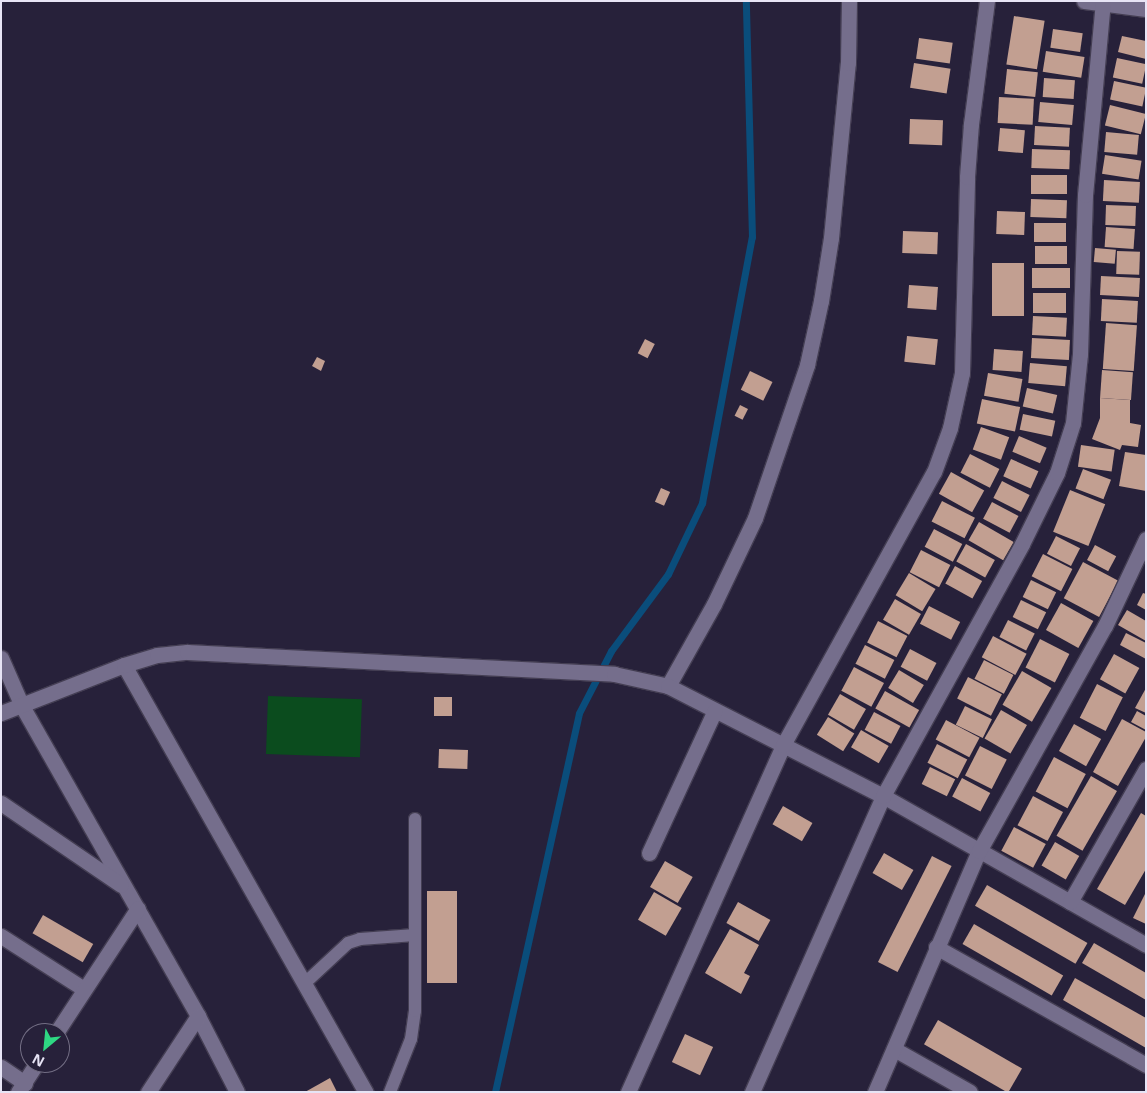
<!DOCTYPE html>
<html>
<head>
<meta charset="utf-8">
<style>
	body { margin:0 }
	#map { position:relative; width:1147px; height:1093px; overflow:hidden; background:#27213a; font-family:"Open Sans",sans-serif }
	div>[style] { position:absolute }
	.green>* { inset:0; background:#0b4c1e; transform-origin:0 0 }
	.stream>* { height:7px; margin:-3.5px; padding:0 3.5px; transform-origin:3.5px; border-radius:3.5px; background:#0a4d7b }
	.building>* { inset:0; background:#c29f91; transform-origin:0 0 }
	.roads { filter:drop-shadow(1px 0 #443e53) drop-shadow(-1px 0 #443e53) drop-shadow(0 1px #443e53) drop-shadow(0 -1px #443e53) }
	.service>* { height:12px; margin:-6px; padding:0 6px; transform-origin:6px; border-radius:6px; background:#756e8c }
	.minor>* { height:15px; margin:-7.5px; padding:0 7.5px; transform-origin:7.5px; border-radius:7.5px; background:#756e8c }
	.tertiary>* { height:15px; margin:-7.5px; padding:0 7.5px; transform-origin:7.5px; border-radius:7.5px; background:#756e8c }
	span { translate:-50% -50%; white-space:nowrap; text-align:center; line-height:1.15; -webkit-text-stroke:5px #27213a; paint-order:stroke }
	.frame { position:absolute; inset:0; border:2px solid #e7e4f5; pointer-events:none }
	.north { position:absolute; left:20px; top:1023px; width:50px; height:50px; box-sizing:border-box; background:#27213a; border:1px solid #746f85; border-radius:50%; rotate:208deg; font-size:14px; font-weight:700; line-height:20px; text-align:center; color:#e7e4f5 }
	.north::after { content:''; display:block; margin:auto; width:18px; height:22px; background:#2ed883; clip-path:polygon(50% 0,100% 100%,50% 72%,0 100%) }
</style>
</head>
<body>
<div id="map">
	<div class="green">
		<i style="left:268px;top:696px;width:94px;height:58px;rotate:2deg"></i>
	</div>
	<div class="stream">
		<i style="left:495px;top:1092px;width:388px;rotate:-77.5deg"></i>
		<i style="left:579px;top:713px;width:70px;rotate:-62.7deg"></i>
		<i style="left:611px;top:651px;width:96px;rotate:-53.5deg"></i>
		<i style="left:668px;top:574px;width:79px;rotate:-64.4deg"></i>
		<i style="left:702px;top:503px;width:271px;rotate:-79.4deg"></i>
		<i style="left:752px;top:237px;width:236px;rotate:-91.5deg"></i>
	</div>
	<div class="building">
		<i style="left:1014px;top:16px;width:31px;height:49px;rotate:9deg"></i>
		<i style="left:1053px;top:29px;width:30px;height:19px;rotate:8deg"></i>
		<i style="clip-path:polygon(1122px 36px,1146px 41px,1146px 59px,1118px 52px)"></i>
		<i style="left:919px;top:38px;width:34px;height:21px;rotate:8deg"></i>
		<i style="left:1046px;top:51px;width:39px;height:21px;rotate:9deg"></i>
		<i style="left:1117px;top:58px;width:30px;height:20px;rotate:12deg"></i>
		<i style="left:914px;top:63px;width:37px;height:25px;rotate:9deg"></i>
		<i style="left:1007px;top:69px;width:31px;height:25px;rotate:6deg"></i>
		<i style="left:1044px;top:78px;width:31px;height:19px;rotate:4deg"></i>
		<i style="left:1114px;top:81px;width:33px;height:19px;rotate:12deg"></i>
		<i style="left:999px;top:97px;width:35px;height:26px;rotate:3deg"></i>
		<i style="left:1040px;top:102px;width:34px;height:20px;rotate:5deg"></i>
		<i style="left:1110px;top:105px;width:37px;height:21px;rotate:14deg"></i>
		<i style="left:910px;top:119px;width:33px;height:25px;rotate:2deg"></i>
		<i style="left:1035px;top:126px;width:35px;height:19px;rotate:3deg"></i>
		<i style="left:1000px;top:128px;width:25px;height:23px;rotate:5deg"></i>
		<i style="left:1106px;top:132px;width:33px;height:20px;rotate:5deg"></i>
		<i style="left:1032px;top:149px;width:38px;height:19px;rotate:2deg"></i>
		<i style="left:1105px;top:155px;width:37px;height:19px;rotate:9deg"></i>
		<i style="left:1031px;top:175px;width:36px;height:19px"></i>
		<i style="left:1104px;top:180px;width:36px;height:21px;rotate:3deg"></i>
		<i style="left:1031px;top:199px;width:36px;height:18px;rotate:2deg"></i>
		<i style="left:1106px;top:205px;width:30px;height:20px;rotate:2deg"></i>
		<i style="left:997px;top:211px;width:28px;height:23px;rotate:2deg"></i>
		<i style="left:1034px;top:223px;width:32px;height:19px"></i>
		<i style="left:1106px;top:227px;width:29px;height:20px;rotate:4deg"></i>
		<i style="left:903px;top:231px;width:35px;height:22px;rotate:2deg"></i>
		<i style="left:1035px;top:246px;width:32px;height:18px"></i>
		<i style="left:1095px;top:248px;width:21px;height:14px;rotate:5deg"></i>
		<i style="left:1117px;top:251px;width:23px;height:23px;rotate:2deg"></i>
		<i style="left:992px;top:263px;width:32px;height:53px"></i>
		<i style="left:1032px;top:268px;width:38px;height:20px"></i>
		<i style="left:1101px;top:276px;width:39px;height:19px;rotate:3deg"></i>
		<i style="left:909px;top:285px;width:29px;height:23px;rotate:4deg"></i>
		<i style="left:1033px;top:293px;width:33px;height:20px"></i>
		<i style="left:1102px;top:299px;width:36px;height:22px;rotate:3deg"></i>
		<i style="left:1033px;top:316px;width:34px;height:19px;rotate:3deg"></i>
		<i style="left:1106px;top:323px;width:31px;height:46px;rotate:4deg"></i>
		<i style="left:907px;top:336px;width:31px;height:26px;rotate:6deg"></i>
		<i style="left:1032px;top:338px;width:38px;height:20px;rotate:3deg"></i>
		<i style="left:645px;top:339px;width:11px;height:16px;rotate:27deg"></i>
		<i style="left:994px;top:349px;width:29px;height:21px;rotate:4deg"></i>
		<i style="clip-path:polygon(317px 357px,325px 361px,321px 371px,312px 366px)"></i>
		<i style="left:1030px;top:363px;width:37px;height:20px;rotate:5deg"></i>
		<i style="left:1102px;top:370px;width:31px;height:28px;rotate:4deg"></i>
		<i style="left:750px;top:371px;width:25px;height:21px;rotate:26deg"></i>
		<i style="left:988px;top:373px;width:35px;height:23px;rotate:10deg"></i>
		<i style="left:1027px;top:388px;width:31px;height:19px;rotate:13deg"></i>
		<i style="clip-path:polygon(1100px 398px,1130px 400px,1130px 423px,1141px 425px,1138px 447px,1122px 445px,1120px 450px,1092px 439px,1100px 418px)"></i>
		<i style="left:982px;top:399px;width:39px;height:25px;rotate:12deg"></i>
		<i style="left:740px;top:405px;width:9px;height:12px;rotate:27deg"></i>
		<i style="left:1023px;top:414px;width:33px;height:16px;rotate:12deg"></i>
		<i style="left:981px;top:427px;width:30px;height:24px;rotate:20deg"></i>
		<i style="left:1019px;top:436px;width:30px;height:17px;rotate:23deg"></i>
		<i style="left:1081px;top:445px;width:34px;height:22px;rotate:8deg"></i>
		<i style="clip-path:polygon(1125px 452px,1146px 455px,1146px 491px,1119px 486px)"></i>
		<i style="left:970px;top:454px;width:33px;height:21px;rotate:27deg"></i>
		<i style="left:1011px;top:459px;width:30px;height:19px;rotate:24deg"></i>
		<i style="left:1083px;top:469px;width:30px;height:21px;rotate:21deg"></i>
		<i style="left:951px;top:472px;width:38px;height:25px;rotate:29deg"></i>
		<i style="left:1002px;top:481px;width:31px;height:19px;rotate:27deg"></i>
		<i style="left:661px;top:488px;width:10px;height:15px;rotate:24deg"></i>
		<i style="left:1070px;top:490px;width:38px;height:45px;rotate:22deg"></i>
		<i style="left:942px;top:501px;width:37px;height:23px;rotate:27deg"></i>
		<i style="left:992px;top:502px;width:30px;height:19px;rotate:28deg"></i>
		<i style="left:979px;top:522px;width:40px;height:21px;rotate:30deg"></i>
		<i style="left:934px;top:529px;width:32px;height:20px;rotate:28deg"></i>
		<i style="left:1056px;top:536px;width:27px;height:20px;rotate:27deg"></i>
		<i style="left:966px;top:544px;width:33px;height:20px;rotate:29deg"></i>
		<i style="left:1095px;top:545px;width:24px;height:17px;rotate:28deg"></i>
		<i style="left:921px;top:550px;width:33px;height:25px;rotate:27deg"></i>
		<i style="left:1043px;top:554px;width:33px;height:25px;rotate:27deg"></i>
		<i style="left:1083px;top:562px;width:40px;height:41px;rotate:28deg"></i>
		<i style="left:955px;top:566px;width:31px;height:20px;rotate:29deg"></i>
		<i style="left:909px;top:573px;width:31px;height:26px;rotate:31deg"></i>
		<i style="left:1031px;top:580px;width:28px;height:19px;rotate:26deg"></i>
		<i style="clip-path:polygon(1143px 593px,1146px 594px,1146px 610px,1137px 605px)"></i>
		<i style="left:895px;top:599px;width:30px;height:24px;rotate:30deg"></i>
		<i style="left:1021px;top:600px;width:28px;height:19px;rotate:26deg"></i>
		<i style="left:1061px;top:603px;width:37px;height:31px;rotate:29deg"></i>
		<i style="left:929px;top:606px;width:35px;height:20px;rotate:27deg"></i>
		<i style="clip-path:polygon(1127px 610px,1146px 621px,1146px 641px,1118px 625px)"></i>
		<i style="left:1008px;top:620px;width:30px;height:19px;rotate:27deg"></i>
		<i style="left:878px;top:621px;width:33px;height:24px;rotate:27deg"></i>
		<i style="clip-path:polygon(1126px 633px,1146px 643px,1146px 659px,1120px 645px)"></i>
		<i style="left:993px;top:636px;width:38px;height:24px;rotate:28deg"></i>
		<i style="left:1040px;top:639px;width:33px;height:32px;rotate:27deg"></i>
		<i style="left:865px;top:645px;width:33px;height:21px;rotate:27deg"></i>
		<i style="left:910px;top:649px;width:30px;height:20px;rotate:28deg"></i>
		<i style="left:1114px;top:654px;width:29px;height:29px;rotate:29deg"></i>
		<i style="left:984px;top:660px;width:33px;height:21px;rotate:27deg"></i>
		<i style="left:854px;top:667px;width:34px;height:27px;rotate:28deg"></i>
		<i style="left:899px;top:670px;width:29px;height:21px;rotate:31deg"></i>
		<i style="left:1022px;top:671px;width:34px;height:39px;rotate:30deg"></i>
		<i style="left:968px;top:677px;width:38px;height:24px;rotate:27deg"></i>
		<i style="left:1097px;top:684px;width:29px;height:38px;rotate:27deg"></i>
		<i style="clip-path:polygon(1146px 688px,1146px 713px,1135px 708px)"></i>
		<i style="left:885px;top:691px;width:39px;height:20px;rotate:29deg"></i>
		<i style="left:840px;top:694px;width:30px;height:24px;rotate:30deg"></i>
		<i style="left:434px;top:697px;width:18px;height:19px"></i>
		<i style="left:965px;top:706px;width:30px;height:21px;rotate:26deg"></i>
		<i style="left:1001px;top:710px;width:30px;height:33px;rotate:30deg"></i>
		<i style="clip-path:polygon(1137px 711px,1146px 716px,1146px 730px,1131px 722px)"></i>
		<i style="left:874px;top:712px;width:30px;height:20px;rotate:28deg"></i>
		<i style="left:828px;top:717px;width:31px;height:21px;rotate:32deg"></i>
		<i style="clip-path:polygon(1122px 719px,1146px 732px,1146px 737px,1118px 786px,1093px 772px)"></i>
		<i style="left:946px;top:720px;width:38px;height:22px;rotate:28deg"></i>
		<i style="left:1074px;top:724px;width:31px;height:31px;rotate:29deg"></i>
		<i style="left:861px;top:730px;width:32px;height:20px;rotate:30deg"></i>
		<i style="left:937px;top:744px;width:34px;height:21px;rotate:27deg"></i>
		<i style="left:980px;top:746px;width:30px;height:33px;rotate:27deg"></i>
		<i style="left:439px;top:749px;width:29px;height:19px;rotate:2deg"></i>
		<i style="left:1054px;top:757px;width:36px;height:39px;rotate:28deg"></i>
		<i style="left:930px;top:767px;width:28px;height:19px;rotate:26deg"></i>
		<i style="left:1091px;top:776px;width:30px;height:69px;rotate:30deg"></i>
		<i style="left:962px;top:778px;width:32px;height:21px;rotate:28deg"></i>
		<i style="left:1033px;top:796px;width:34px;height:33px;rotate:28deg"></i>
		<i style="left:783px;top:806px;width:34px;height:21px;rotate:30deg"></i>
		<i style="clip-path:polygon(1141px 813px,1146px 816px,1146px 869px,1125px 905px,1097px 889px)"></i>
		<i style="left:1014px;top:827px;width:36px;height:27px;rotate:28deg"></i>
		<i style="left:1055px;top:842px;width:28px;height:27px;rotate:30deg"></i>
		<i style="left:884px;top:853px;width:34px;height:23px;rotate:30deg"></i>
		<i style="left:932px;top:856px;width:22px;height:119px;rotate:27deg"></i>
		<i style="left:665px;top:861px;width:32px;height:30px;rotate:30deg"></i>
		<i style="left:987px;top:885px;width:116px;height:24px;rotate:30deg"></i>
		<i style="left:427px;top:891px;width:30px;height:92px"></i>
		<i style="left:654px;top:892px;width:32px;height:32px;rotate:30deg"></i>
		<i style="clip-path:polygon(1146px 892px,1146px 924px,1133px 918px)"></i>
		<i style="left:738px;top:902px;width:37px;height:24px;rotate:29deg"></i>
		<i style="left:43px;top:915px;width:58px;height:21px;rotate:30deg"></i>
		<i style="left:974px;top:924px;width:103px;height:23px;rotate:30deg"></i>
		<i style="clip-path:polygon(730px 929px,759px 945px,744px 973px,750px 976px,741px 994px,705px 973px)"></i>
		<i style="clip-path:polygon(1094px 943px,1146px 973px,1146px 1000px,1082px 963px)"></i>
		<i style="clip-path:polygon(1075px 978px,1146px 1018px,1146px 1048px,1063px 1000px)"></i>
		<i style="left:938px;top:1020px;width:97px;height:28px;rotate:30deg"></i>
		<i style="left:685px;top:1034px;width:31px;height:31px;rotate:25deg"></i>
		<i style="clip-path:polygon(330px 1078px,337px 1092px,305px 1092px)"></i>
	</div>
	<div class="roads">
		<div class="service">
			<i style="left:305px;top:983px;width:59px;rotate:-42.9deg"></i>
			<i style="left:348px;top:943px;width:13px;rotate:-18deg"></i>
			<i style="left:360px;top:939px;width:55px;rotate:-4.2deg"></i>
			<i style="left:390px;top:1092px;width:57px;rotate:-68.4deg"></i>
			<i style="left:411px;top:1039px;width:28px;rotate:-82deg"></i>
			<i style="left:415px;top:1011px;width:192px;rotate:-90deg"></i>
		</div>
		<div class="minor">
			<i style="left:1084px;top:1px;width:63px;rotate:7.4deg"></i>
			<i style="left:1px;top:658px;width:52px;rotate:66.4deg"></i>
			<i style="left:22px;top:706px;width:356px;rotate:60.4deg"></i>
			<i style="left:198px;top:1016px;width:85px;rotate:62.8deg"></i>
			<i style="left:124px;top:665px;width:491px;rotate:60.5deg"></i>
			<i style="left:668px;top:686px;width:94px;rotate:-60.7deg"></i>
			<i style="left:714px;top:604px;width:95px;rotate:-64.5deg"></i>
			<i style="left:755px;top:518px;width:162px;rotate:-71.2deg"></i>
			<i style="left:807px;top:365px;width:66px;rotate:-77.7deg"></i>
			<i style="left:821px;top:301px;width:64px;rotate:-81deg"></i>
			<i style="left:831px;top:238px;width:176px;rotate:-84.5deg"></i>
			<i style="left:848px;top:63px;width:62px;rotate:-89.1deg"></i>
			<i style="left:1px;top:713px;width:132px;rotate:-21.3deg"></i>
			<i style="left:124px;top:665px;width:34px;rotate:-17deg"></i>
			<i style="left:157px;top:655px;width:30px;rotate:-6deg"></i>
			<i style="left:187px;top:652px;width:428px;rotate:2.9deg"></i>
			<i style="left:614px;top:674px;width:55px;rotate:12.5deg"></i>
			<i style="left:668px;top:686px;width:242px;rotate:27.1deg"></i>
			<i style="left:883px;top:796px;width:302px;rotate:29.5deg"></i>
			<i style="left:1px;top:803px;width:145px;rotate:34.3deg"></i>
			<i style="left:649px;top:853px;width:157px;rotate:-65.2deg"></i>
			<i style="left:1070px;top:902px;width:153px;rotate:-60.3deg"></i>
			<i style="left:1px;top:936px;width:98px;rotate:32.6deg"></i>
			<i style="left:936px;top:947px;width:241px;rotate:29.3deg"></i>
			<i style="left:56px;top:1033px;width:149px;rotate:-56.7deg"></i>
			<i style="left:894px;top:1049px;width:87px;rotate:29.5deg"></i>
			<i style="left:1px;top:1067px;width:29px;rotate:34deg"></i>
			<i style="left:18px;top:1092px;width:35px;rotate:-57deg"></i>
			<i style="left:148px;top:1092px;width:91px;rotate:-56.7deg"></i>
			<i style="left:752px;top:1092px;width:324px;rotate:-66.1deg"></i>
			<i style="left:883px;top:796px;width:288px;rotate:-61.1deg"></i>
			<i style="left:1022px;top:544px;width:79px;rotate:-63.8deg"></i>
			<i style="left:1057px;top:473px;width:52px;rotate:-72.3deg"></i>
			<i style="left:1073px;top:423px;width:69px;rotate:-84.2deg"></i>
			<i style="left:1080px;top:354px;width:159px;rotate:-88.2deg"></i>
			<i style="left:1085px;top:195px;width:195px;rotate:-84.7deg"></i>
			<i style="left:875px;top:1092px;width:262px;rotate:-66.7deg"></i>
			<i style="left:979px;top:851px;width:258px;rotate:-60.8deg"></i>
			<i style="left:1105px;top:626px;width:96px;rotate:-64.8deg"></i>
		</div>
		<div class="tertiary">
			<i style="left:628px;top:1092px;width:380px;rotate:-65.9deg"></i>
			<i style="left:783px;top:745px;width:312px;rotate:-61.1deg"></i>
			<i style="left:934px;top:472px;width:47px;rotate:-70deg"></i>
			<i style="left:950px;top:428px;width:56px;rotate:-77.7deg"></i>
			<i style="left:962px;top:373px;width:196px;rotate:-88.5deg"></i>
			<i style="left:967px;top:177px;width:53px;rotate:-85.7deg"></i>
			<i style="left:971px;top:124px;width:124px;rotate:-82.6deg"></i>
		</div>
	</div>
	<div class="frame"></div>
	<div class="north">N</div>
</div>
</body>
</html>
